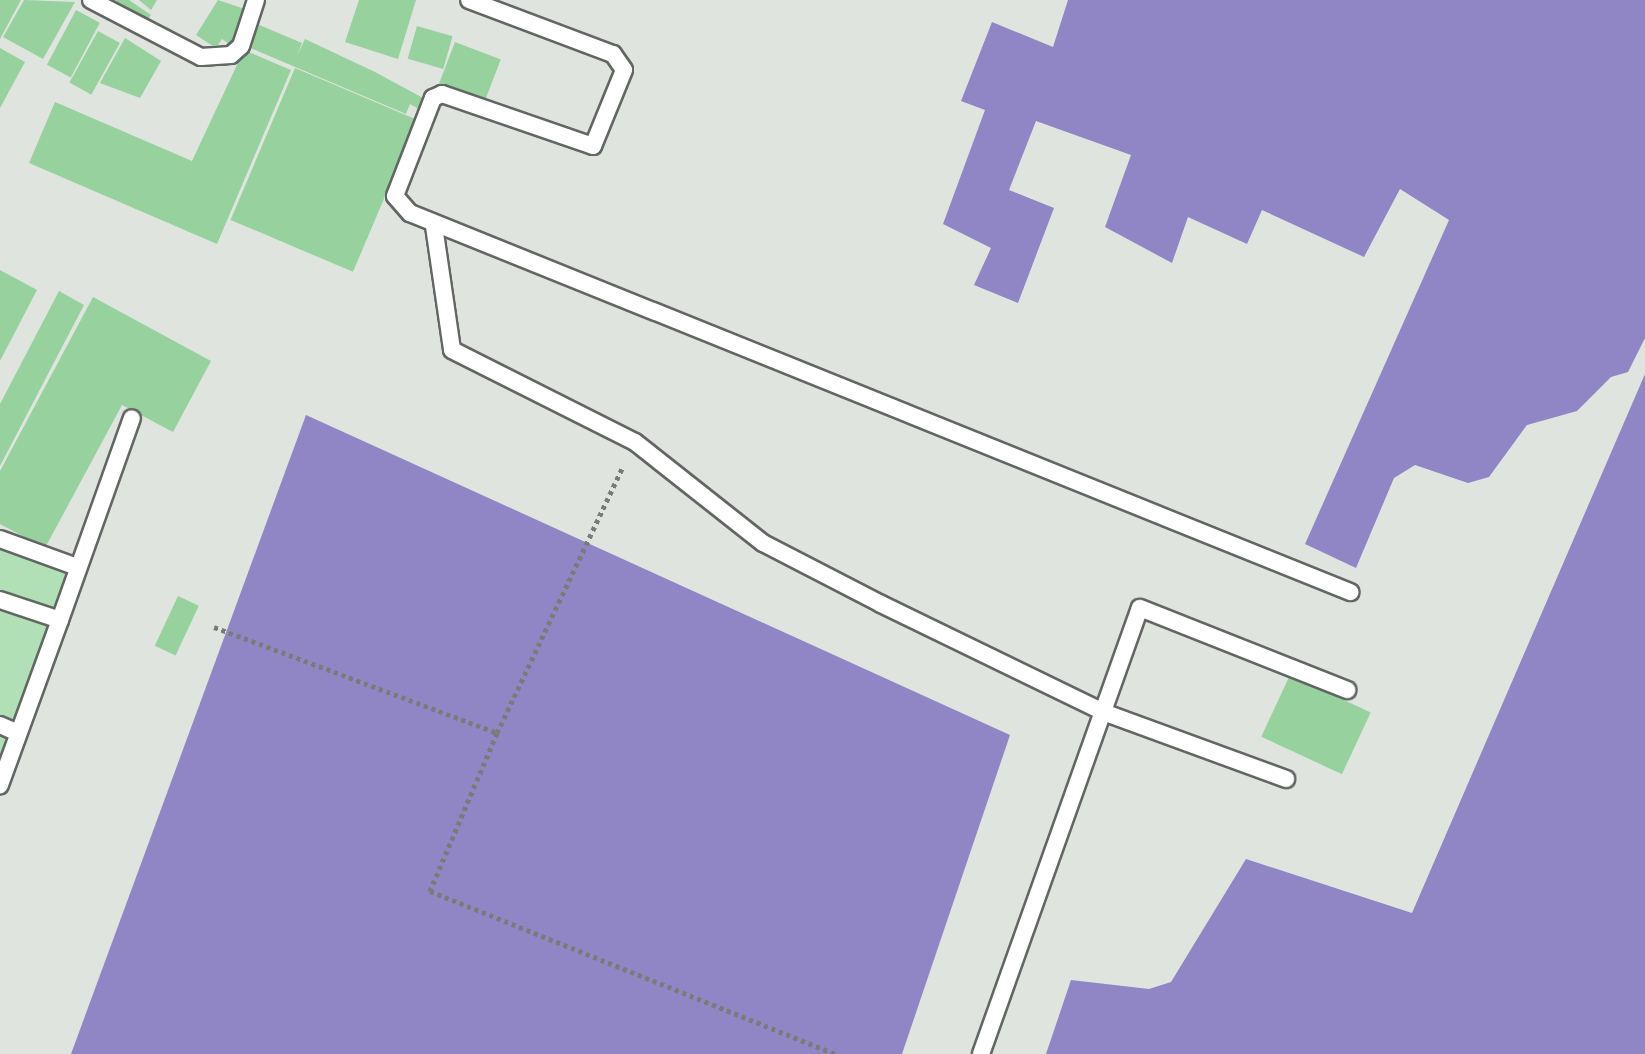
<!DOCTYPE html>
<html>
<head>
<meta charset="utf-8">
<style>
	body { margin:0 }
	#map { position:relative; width:1645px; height:1054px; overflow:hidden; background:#dfe4df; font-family:Signika,sans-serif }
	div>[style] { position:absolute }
	.green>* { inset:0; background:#b1dfb6 }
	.water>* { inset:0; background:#9086c6 }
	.building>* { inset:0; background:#97d29e; transform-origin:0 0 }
	.path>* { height:5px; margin-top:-2.5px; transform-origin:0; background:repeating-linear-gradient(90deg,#787b78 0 4px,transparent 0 8px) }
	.roads { filter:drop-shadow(2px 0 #626763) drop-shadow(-2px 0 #626763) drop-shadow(0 2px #626763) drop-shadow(0 -2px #626763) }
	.service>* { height:16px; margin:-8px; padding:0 8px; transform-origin:8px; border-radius:8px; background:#fff }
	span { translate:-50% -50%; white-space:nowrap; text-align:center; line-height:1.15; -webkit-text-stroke:6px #fff; paint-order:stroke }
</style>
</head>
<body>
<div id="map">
	<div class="green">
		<i style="clip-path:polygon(0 539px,77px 567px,0 785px)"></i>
	</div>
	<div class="water">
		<i style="clip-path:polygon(1068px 0,1645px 0,1645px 338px,1628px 372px,1611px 377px,1577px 411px,1527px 425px,1489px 477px,1468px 483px,1415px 465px,1394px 478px,1356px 568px,1305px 544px,1449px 220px,1400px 189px,1364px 257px,1262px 210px,1247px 244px,1188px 217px,1172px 263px,1105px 227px,1131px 155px,1036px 121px,1009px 190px,1054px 208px,1018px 303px,974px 285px,991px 248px,943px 224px,985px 110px,961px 101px,992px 22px,1053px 47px)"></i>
		<i style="clip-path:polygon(1645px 374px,1645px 1054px,1046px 1054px,1071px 980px,1149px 989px,1171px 982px,1246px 859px,1412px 913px)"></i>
		<i style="clip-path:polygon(306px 415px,1010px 735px,902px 1054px,71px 1054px)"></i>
	</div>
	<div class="building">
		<i style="clip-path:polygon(0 0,21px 0,0 39px)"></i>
		<i style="clip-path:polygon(24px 0,75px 2px,43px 59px,3px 37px)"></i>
		<i style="clip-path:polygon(115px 0,129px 0,151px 15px,144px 25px)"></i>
		<i style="clip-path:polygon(139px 0,157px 0,151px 10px)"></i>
		<i style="clip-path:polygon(218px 0,254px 12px,232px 46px,222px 39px,216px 48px,196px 35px)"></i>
		<i style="clip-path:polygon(359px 0,416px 0,398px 59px,345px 42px)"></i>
		<i style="left:76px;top:10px;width:27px;height:62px;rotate:28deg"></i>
		<i style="clip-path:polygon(257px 24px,302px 43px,297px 56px,305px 39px,375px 72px,423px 98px,419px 109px,410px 104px,406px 114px,248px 47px)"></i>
		<i style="left:417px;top:26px;width:37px;height:34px;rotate:16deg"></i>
		<i style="left:98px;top:31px;width:25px;height:59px;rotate:29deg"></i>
		<i style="clip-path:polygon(125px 38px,161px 61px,140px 98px,100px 83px)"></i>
		<i style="left:455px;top:42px;width:49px;height:46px;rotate:21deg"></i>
		<i style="clip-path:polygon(0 48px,25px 62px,0 108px)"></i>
		<i style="clip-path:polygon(244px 50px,291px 70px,217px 244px,29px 163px,55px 102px,192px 161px)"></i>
		<i style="left:295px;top:68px;width:133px;height:165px;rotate:23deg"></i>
		<i style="clip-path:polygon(0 270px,37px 290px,0 361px)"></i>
		<i style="clip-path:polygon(59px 291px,84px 305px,0 466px,0 404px)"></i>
		<i style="clip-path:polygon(93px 297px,211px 361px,173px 432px,122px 405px,45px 548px,0 524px,0 471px)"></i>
		<i style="left:178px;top:596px;width:23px;height:55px;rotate:25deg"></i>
		<i style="left:1290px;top:675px;width:89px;height:68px;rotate:25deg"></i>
	</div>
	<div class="path">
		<i style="left:214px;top:627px;width:302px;rotate:20.5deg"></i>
		<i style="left:497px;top:733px;width:172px;rotate:113deg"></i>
		<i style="left:430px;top:891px;width:437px;rotate:21.9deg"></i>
		<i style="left:497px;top:733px;width:295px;rotate:-64.7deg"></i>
	</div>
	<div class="roads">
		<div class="service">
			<i style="left:91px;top:0;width:124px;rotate:27.4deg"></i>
			<i style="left:201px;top:57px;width:30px;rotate:-4deg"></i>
			<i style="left:231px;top:55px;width:13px;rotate:-42deg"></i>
			<i style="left:241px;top:46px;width:48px;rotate:-71.9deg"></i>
			<i style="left:469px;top:0;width:154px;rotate:20.6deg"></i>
			<i style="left:613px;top:54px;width:19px;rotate:55deg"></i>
			<i style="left:624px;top:70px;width:82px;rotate:112.2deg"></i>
			<i style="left:593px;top:146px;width:160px;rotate:-161deg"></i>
			<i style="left:442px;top:94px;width:10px;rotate:156deg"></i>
			<i style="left:433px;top:98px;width:105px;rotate:111.2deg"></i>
			<i style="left:395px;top:196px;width:23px;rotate:49deg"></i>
			<i style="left:410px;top:213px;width:1014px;rotate:21.96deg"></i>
			<i style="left:434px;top:226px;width:125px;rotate:81.7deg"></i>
			<i style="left:452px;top:350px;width:205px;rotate:26.7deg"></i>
			<i style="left:635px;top:442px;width:163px;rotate:38.3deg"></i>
			<i style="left:763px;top:543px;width:133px;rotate:27.3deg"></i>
			<i style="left:881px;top:604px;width:247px;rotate:25.9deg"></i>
			<i style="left:1103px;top:712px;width:195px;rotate:20.1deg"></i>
			<i style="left:0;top:539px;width:82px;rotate:20deg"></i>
			<i style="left:0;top:600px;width:63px;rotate:18.4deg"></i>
			<i style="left:60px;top:620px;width:176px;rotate:110deg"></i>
			<i style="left:60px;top:620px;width:214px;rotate:-70.4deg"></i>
			<i style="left:0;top:725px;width:20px;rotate:24deg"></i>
			<i style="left:981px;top:1054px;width:473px;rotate:-70.4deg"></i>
			<i style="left:1140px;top:608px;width:223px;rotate:21.6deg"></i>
		</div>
	</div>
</div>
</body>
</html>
